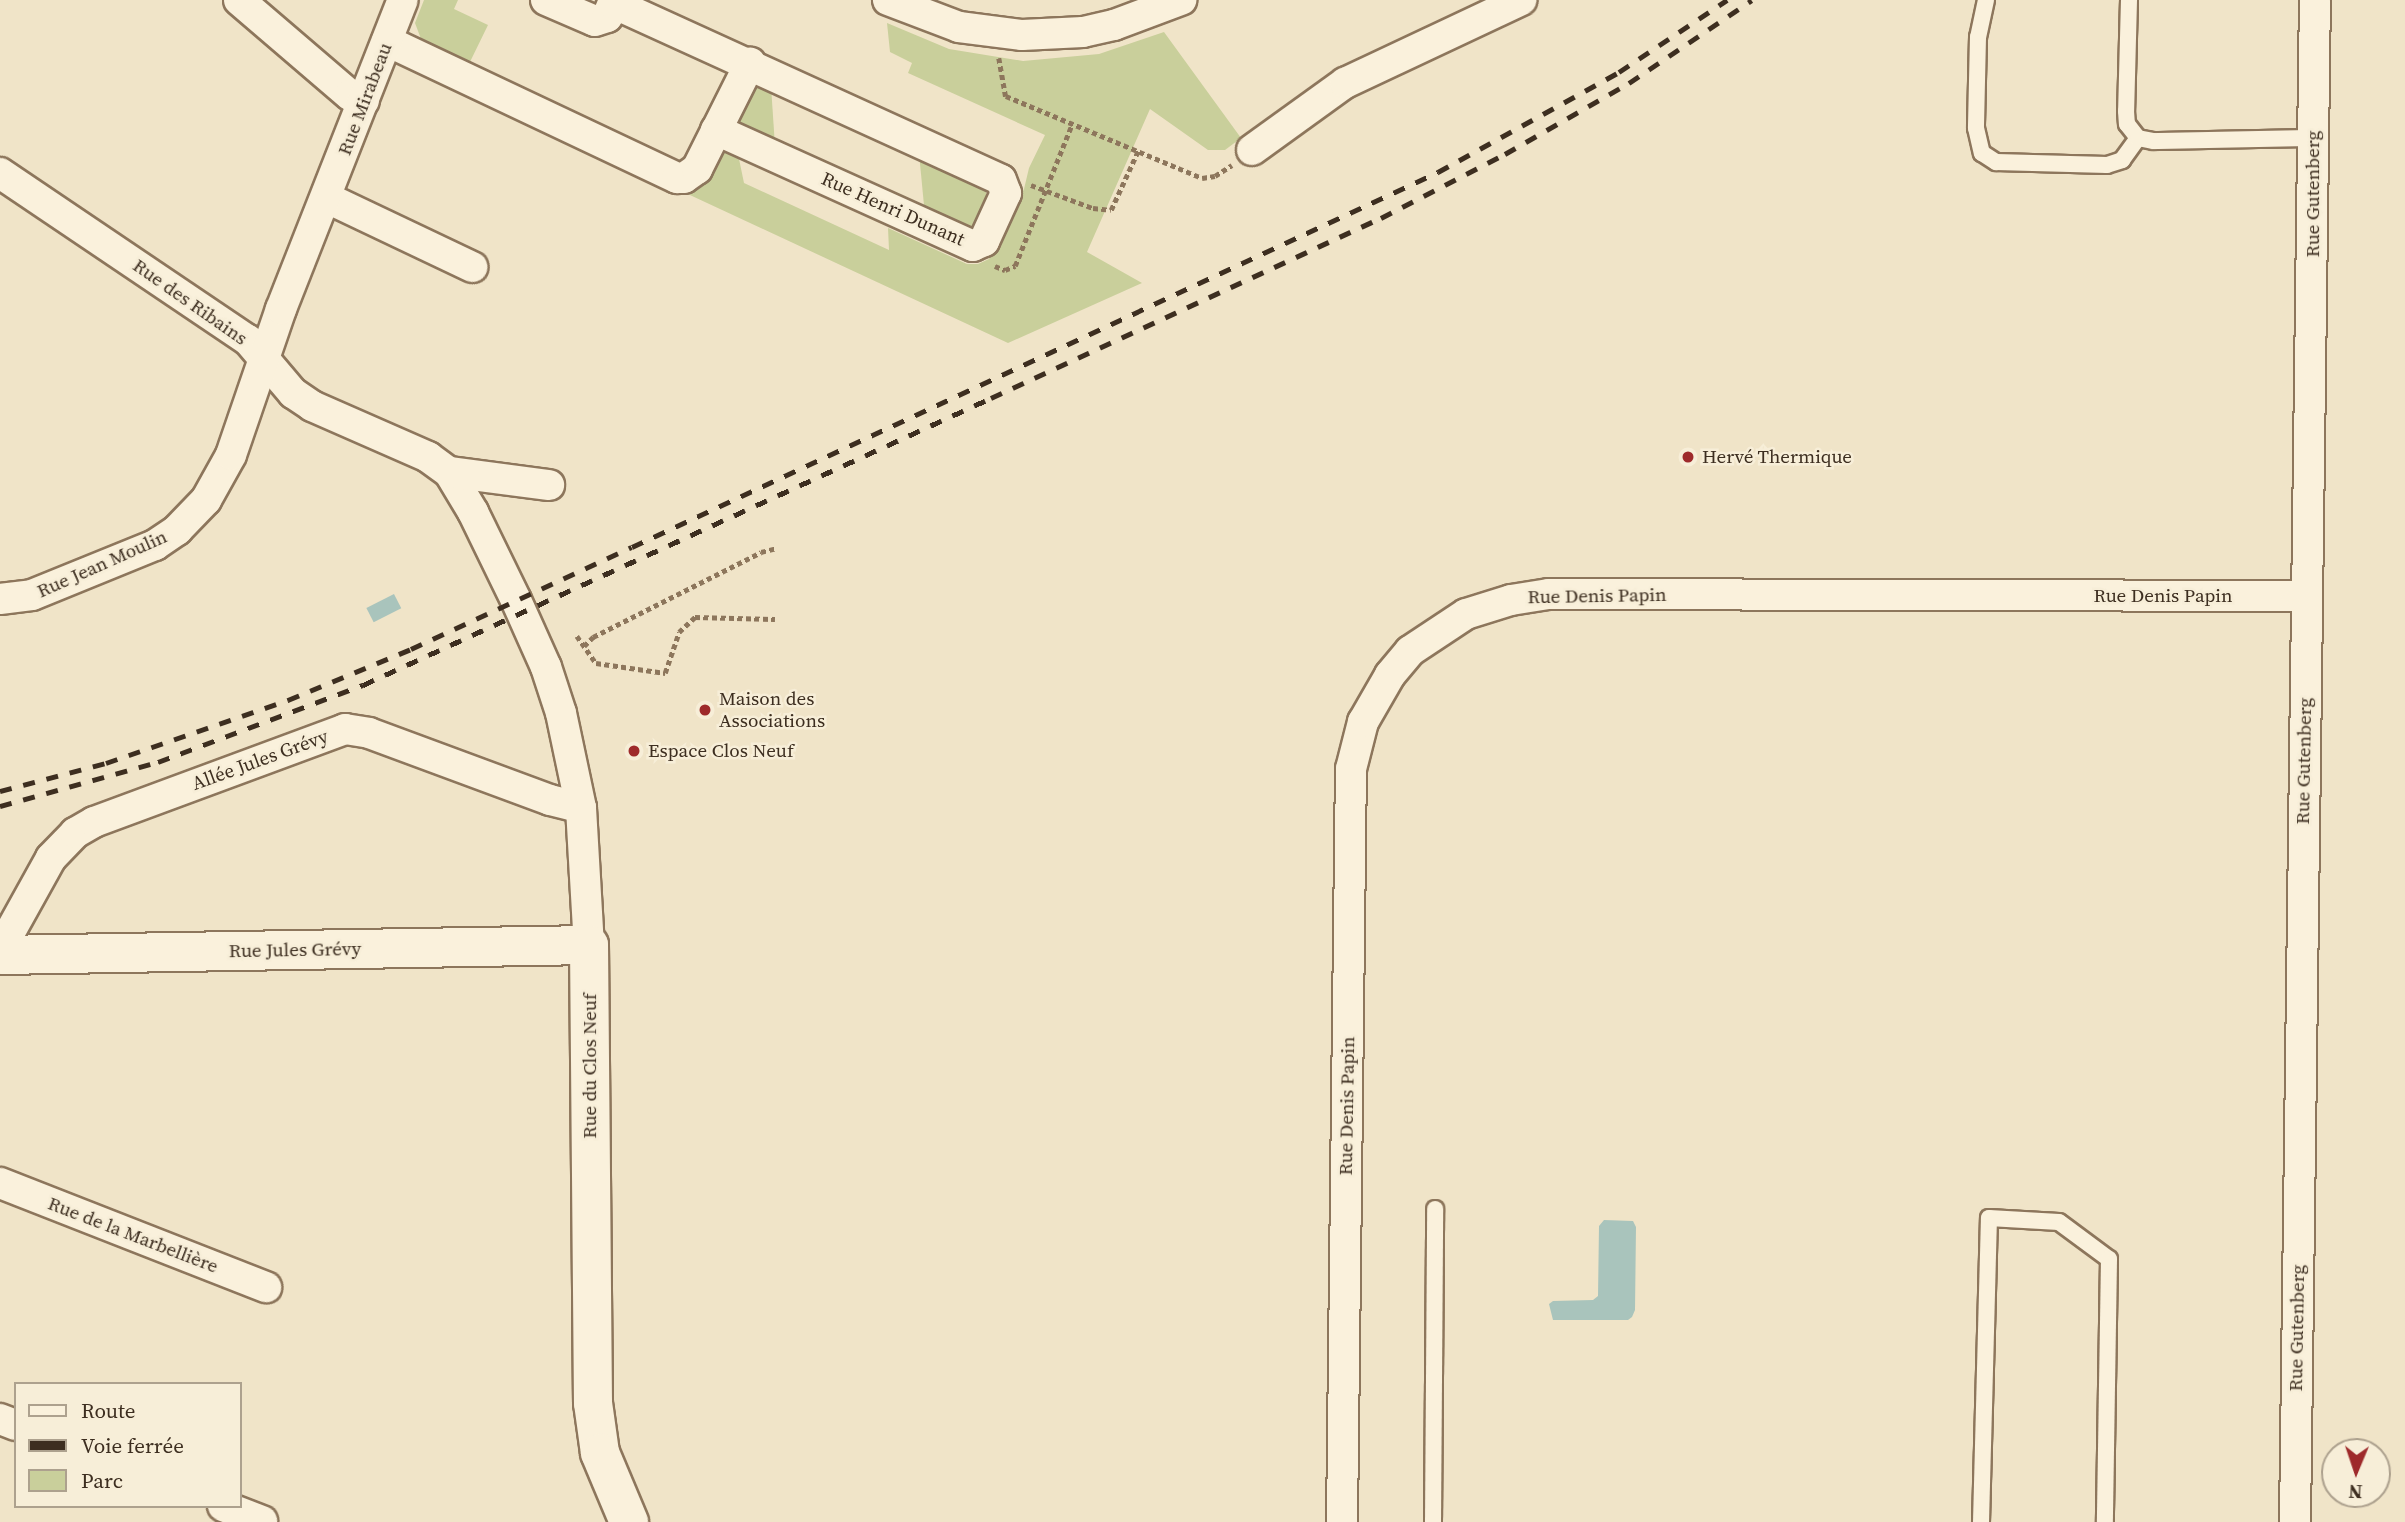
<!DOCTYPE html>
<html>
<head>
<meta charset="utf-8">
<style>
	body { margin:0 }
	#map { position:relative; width:2405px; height:1522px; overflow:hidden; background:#f0e4c8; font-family:"Source Serif 4",serif }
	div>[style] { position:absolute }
	.green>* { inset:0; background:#c9cf9b }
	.water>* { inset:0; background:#a9c4bc; transform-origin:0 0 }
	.path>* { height:4.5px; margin-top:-2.25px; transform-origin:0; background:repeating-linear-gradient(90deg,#8d765c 0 5px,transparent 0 8.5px) }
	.roads { filter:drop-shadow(2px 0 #8d765c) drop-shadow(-2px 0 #8d765c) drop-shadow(0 2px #8d765c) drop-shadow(0 -2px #8d765c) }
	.service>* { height:16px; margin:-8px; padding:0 8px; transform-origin:8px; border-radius:8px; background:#faf1dc }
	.minor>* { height:30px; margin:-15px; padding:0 15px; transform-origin:15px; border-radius:15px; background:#faf1dc }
	.tertiary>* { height:38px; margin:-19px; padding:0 19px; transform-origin:19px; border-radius:19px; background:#faf1dc }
	.rail>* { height:5px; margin-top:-2.5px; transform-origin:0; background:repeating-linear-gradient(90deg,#3d2e20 0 12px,transparent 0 24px) }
	.dots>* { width:19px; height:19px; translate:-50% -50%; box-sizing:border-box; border:4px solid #f7eed8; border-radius:50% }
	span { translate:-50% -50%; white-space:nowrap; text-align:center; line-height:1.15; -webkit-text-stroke:5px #f7eed8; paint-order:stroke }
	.street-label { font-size:19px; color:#3d2e20 }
	.poi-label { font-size:19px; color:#3d2e20 }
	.left { translate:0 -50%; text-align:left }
	.legend { position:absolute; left:14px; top:1382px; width:228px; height:126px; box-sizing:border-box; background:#f7eed8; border:2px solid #ada18e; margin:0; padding:9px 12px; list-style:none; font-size:21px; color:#3d2e20 }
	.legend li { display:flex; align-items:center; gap:14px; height:35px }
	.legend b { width:35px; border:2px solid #ada18e }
	.north { position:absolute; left:2321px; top:1438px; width:70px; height:70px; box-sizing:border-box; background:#f7eed8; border:2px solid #ada18e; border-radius:50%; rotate:182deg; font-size:19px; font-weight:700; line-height:28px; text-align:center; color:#3d2e20 }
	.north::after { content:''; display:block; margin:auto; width:24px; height:32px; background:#9e2a2b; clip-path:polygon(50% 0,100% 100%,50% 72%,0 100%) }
</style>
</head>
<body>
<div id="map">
	<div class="green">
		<i style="clip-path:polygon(424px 0,458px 0,454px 9px,488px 25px,468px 66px,421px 39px,415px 23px)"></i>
		<i style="clip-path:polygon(887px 23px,949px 49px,1023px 61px,1099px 54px,1164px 32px,1241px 138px,1225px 150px,1208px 150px,1150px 109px,1087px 252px,1142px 283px,1008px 343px,677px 189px,719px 154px,729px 151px,738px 154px,744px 183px,889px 250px,888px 228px,967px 264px,978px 264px,989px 259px,1024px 189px,1029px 168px,1045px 135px,908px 73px,912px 63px,890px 52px)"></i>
		<i style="clip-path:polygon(750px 84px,771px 86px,775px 146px,741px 128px,735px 120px)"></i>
		<i style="clip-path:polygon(919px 153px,986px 188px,986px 203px,972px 228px,965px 231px,925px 216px)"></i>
	</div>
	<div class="water">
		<i style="left:394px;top:594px;width:16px;height:31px;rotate:63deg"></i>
		<i style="clip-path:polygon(1604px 1220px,1633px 1221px,1636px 1227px,1635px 1310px,1632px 1317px,1628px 1320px,1553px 1320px,1549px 1304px,1553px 1301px,1593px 1300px,1598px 1296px,1599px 1226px)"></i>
	</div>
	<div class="path">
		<i style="left:999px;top:58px;width:39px;rotate:80deg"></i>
		<i style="left:1006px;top:96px;width:212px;rotate:22.7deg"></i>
		<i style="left:1202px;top:178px;width:13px;rotate:-9deg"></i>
		<i style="left:1215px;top:176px;width:20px;rotate:-33deg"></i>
		<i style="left:1031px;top:185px;width:66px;rotate:20.4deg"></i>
		<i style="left:1093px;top:208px;width:18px;rotate:6deg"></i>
		<i style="left:1111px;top:210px;width:65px;rotate:-65.4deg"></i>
		<i style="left:995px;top:266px;width:11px;rotate:22deg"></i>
		<i style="left:1005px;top:270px;width:11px;rotate:-22deg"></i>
		<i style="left:1015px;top:266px;width:153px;rotate:-68.1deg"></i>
		<i style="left:577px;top:636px;width:33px;rotate:55deg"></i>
		<i style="left:596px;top:663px;width:70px;rotate:8.2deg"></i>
		<i style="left:665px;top:673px;width:43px;rotate:-71.1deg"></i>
		<i style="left:679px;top:632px;width:22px;rotate:-43deg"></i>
		<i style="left:695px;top:617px;width:80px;rotate:1.4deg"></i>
		<i style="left:584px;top:646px;width:13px;rotate:-45deg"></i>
		<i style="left:593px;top:637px;width:188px;rotate:-26.8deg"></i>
		<i style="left:761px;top:552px;width:16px;rotate:-14deg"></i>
	</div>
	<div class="roads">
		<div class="service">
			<i style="left:1986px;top:0;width:38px;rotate:102deg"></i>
			<i style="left:1978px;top:37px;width:91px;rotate:91.3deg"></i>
			<i style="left:1976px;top:128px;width:26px;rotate:77deg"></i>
			<i style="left:1982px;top:153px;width:17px;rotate:33deg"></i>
			<i style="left:1996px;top:162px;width:111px;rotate:1.5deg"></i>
			<i style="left:2107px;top:165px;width:16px;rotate:-18deg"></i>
			<i style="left:2122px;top:160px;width:27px;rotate:-54deg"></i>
			<i style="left:2129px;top:0;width:111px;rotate:91.5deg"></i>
			<i style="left:2126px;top:111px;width:13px;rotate:86deg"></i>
			<i style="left:2127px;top:124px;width:18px;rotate:52deg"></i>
			<i style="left:2138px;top:138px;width:16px;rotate:11deg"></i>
			<i style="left:2154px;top:141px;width:159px;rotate:-1.1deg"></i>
			<i style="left:1433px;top:1522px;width:313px;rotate:-89.6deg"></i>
			<i style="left:1981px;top:1522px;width:304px;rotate:-88.5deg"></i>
			<i style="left:1989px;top:1218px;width:70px;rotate:3.3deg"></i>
			<i style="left:2059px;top:1222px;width:62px;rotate:36.5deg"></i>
			<i style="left:2109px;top:1259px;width:263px;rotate:90.9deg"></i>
		</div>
		<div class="minor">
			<i style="left:239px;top:0;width:146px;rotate:40.6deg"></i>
			<i style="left:350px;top:95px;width:15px;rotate:23deg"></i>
			<i style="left:546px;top:0;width:53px;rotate:23.2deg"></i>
			<i style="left:595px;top:21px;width:13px;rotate:-18deg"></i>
			<i style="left:607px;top:17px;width:15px;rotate:-67deg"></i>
			<i style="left:615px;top:0;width:4px;rotate:124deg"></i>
			<i style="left:613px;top:3px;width:426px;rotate:24.5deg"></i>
			<i style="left:1001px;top:180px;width:14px;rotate:69deg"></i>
			<i style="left:1006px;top:193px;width:53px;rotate:114.6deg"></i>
			<i style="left:984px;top:241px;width:12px;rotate:156deg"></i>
			<i style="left:973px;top:246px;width:282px;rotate:-155.7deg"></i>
			<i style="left:888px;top:0;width:76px;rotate:20.8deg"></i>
			<i style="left:959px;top:27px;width:64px;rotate:7.2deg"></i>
			<i style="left:1022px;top:35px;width:61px;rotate:-2.8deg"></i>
			<i style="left:1083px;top:32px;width:32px;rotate:-13deg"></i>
			<i style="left:1114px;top:25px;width:72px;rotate:-20.5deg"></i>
			<i style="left:387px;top:41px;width:321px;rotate:25.3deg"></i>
			<i style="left:677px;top:178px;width:7px"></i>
			<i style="left:684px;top:178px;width:16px;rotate:-35deg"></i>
			<i style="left:697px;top:169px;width:119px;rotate:-63.4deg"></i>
			<i style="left:1252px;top:150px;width:115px;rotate:-35.8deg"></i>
			<i style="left:1345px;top:83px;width:195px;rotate:-25.2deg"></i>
			<i style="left:0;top:173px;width:299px;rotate:34deg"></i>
			<i style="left:248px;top:340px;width:70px;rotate:49.7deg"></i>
			<i style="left:293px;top:393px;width:23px;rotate:34deg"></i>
			<i style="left:312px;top:406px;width:127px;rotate:23.7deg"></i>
			<i style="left:428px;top:457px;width:26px;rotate:36deg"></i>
			<i style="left:449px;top:472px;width:47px;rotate:59deg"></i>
			<i style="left:473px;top:512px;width:98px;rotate:64deg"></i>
			<i style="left:516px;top:600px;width:73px;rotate:65.9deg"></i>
			<i style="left:546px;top:667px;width:48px;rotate:71.9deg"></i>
			<i style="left:561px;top:713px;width:97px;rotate:78.1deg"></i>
			<i style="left:581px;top:808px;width:137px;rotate:86.7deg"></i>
			<i style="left:327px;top:198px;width:161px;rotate:25.4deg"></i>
			<i style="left:449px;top:472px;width:101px;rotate:7.4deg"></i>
			<i style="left:0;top:599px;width:32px;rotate:-7deg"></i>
			<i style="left:32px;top:595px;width:133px;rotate:-22.1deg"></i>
			<i style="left:155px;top:545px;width:27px;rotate:-34deg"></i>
			<i style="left:177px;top:530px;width:42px;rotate:-46deg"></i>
			<i style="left:206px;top:500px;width:51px;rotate:-60.9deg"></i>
			<i style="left:231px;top:455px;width:154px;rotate:-71.1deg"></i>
			<i style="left:281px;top:309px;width:332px;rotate:-68.5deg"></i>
			<i style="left:0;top:950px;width:105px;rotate:-61deg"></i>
			<i style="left:51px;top:858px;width:35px;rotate:-46deg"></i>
			<i style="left:75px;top:833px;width:22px;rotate:-30deg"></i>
			<i style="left:94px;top:822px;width:268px;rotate:-20.3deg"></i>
			<i style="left:345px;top:729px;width:24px;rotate:9deg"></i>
			<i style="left:369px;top:733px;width:193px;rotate:20.3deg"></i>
			<i style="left:550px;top:800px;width:32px;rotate:14deg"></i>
			<i style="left:0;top:1183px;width:286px;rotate:21.4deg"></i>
			<i style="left:0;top:1419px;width:17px;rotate:21deg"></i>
			<i style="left:223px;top:1506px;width:42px;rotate:21deg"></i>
			<i style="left:1342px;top:1522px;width:753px;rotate:-89.32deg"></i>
			<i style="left:1351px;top:769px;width:49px;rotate:-75.7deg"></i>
			<i style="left:1363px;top:722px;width:54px;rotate:-60.1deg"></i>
			<i style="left:1390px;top:675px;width:31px;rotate:-50deg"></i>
			<i style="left:1410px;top:651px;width:67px;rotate:-33.5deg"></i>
			<i style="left:1466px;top:614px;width:47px;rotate:-17.3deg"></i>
			<i style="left:1511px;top:600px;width:38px;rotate:-9deg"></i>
			<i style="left:1549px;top:594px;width:757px;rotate:0.15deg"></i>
			<i style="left:2295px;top:1522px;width:1522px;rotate:-89.25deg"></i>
		</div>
		<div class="tertiary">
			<i style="left:0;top:955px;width:589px;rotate:-0.97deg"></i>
			<i style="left:589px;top:945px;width:458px;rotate:89.5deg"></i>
			<i style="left:593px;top:1403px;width:50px;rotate:82deg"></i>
			<i style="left:600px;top:1453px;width:75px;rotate:67.2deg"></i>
		</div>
	</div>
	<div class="rail">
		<i style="left:0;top:791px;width:110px;rotate:-14.8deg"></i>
		<i style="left:106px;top:763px;width:193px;rotate:-19.1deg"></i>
		<i style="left:288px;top:700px;width:133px;rotate:-22.5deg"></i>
		<i style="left:411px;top:649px;width:243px;rotate:-24.8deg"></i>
		<i style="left:632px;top:547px;width:889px;rotate:-24.95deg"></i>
		<i style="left:1438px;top:172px;width:207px;rotate:-28.9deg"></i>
		<i style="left:1619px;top:72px;width:130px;rotate:-33.7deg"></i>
		<i style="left:0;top:806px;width:164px;rotate:-15.6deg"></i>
		<i style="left:158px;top:762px;width:219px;rotate:-20.6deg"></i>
		<i style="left:363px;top:685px;width:690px;rotate:-24.56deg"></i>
		<i style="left:991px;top:398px;width:430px;rotate:-24.8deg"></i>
		<i style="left:1381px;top:218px;width:140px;rotate:-27.3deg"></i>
		<i style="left:1505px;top:154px;width:143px;rotate:-29.8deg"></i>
		<i style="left:1629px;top:83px;width:148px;rotate:-34deg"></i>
	</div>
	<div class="dots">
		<i style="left:1688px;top:457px;background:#9e2a2b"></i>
		<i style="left:705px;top:710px;background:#9e2a2b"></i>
		<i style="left:634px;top:751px;background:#9e2a2b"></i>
	</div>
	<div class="street-label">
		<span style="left:365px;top:99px;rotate:-69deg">Rue Mirabeau</span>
		<span style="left:2313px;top:194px;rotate:-90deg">Rue Gutenberg</span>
		<span style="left:893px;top:209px;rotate:24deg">Rue Henri Dunant</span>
		<span style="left:190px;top:302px;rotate:35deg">Rue des Ribains</span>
		<span style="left:102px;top:564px;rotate:-24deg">Rue Jean Moulin</span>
		<span style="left:1597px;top:596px;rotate:-1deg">Rue Denis Papin</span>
		<span style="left:2163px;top:596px">Rue Denis Papin</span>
		<span style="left:260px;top:760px;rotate:-20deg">Allée Jules Grévy</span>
		<span style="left:2304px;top:761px;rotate:-89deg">Rue Gutenberg</span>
		<span style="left:295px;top:950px;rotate:-1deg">Rue Jules Grévy</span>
		<span style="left:590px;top:1066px;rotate:-90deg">Rue du Clos Neuf</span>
		<span style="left:1347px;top:1106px;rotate:-89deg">Rue Denis Papin</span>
		<span style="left:133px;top:1235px;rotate:21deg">Rue de la Marbellière</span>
		<span style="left:2297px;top:1328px;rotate:-89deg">Rue Gutenberg</span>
	</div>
	<div class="poi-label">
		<span class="left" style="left:1702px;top:457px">Hervé Thermique</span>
		<span class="left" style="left:719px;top:710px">Maison des<br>Associations</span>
		<span class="left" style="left:648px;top:751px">Espace Clos Neuf</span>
	</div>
	<ul class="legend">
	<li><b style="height:9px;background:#faf1dc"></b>Route</li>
	<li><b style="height:9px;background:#3d2e20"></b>Voie ferrée</li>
	<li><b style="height:19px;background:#c9cf9b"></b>Parc</li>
	</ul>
	<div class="north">N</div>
</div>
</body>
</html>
